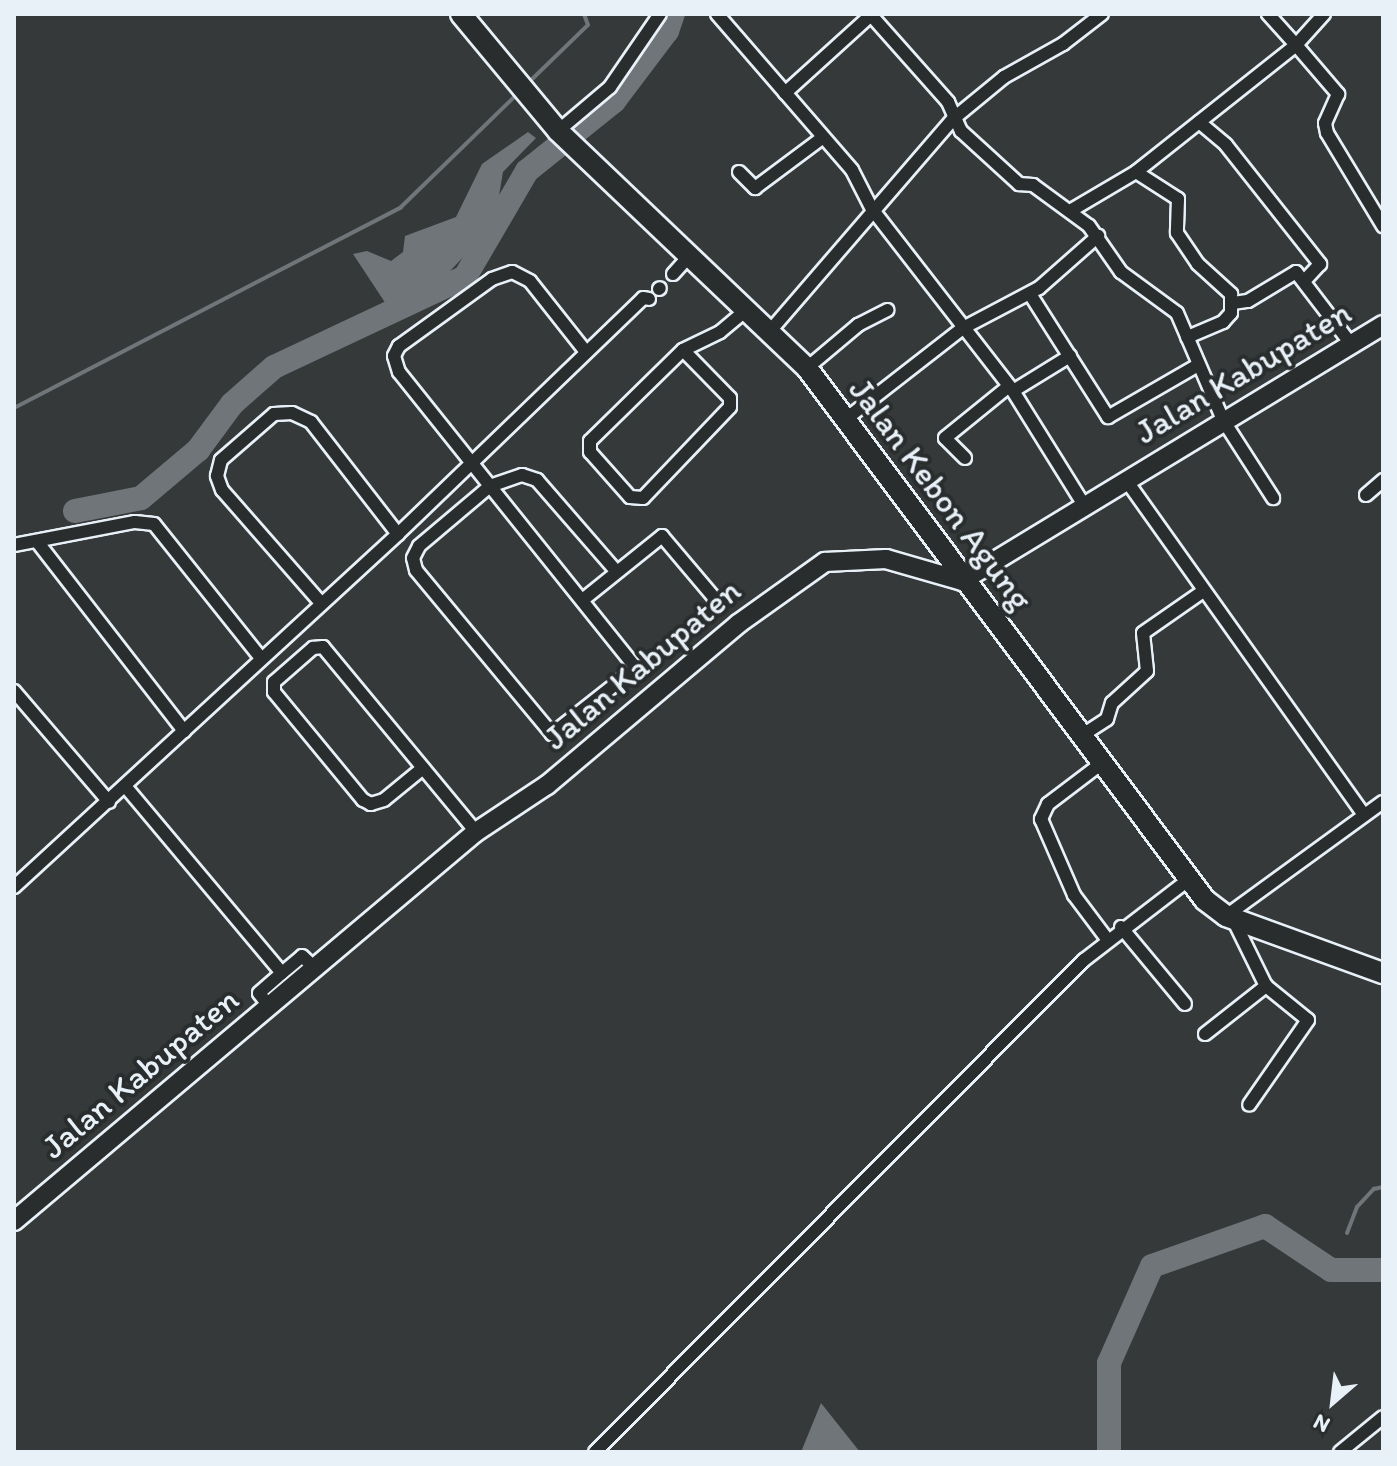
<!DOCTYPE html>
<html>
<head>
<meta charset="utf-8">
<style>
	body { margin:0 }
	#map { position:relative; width:1397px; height:1466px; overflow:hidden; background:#35393a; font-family:Itim,sans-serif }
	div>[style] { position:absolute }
	.water>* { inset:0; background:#707579 }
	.stream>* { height:4px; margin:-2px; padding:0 2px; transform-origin:2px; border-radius:2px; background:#707579 }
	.river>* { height:24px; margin:-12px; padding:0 12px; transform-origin:12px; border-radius:12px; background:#707579 }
	.roads { filter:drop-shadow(2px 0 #e8f1f8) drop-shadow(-2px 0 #e8f1f8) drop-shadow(0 2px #e8f1f8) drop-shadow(0 -2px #e8f1f8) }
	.street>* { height:12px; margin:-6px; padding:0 6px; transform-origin:6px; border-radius:6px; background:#2a2d2e }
	.secondary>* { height:18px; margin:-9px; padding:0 9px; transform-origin:9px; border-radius:9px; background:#2a2d2e }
	.primary>* { height:20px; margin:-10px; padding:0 10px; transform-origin:10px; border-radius:10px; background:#2a2d2e }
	span { translate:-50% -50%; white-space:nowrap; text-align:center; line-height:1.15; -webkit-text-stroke:8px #2a2d2e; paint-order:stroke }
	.street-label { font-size:34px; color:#e8f1f8 }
	.frame { position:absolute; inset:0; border:16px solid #e8f1f8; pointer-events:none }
	.north { position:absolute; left:1293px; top:1362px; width:80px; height:80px; -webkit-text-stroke:6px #2a2d2e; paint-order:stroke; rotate:208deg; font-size:22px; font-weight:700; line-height:32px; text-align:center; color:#e8f1f8 }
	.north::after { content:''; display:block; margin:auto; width:28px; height:36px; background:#e8f1f8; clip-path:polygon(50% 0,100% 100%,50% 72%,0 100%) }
</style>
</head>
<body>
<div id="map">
	<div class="water">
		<i style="clip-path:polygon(528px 132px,536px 138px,503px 172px,498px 202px,467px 253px,437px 285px,386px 304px,353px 254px,367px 251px,391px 261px,403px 252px,405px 236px,456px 217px,482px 164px)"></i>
		<i style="clip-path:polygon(821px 1403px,860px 1452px,801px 1452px)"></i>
	</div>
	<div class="stream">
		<i style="left:526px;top:85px;width:86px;rotate:-44.1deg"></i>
		<i style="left:588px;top:25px;width:12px;rotate:-110deg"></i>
		<i style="left:14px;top:408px;width:436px;rotate:-27.4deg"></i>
		<i style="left:401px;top:207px;width:162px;rotate:-44.2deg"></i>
		<i style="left:1347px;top:1233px;width:28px;rotate:-69deg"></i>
		<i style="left:1357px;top:1207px;width:25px;rotate:-47deg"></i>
		<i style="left:1374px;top:1189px;width:9px;rotate:-13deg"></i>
	</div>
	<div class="river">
		<i style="left:75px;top:511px;width:67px;rotate:-11.1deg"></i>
		<i style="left:141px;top:498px;width:75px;rotate:-40.1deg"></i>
		<i style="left:198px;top:450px;width:57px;rotate:-53.5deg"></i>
		<i style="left:232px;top:404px;width:56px;rotate:-41.4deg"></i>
		<i style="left:274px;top:367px;width:211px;rotate:-25.2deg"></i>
		<i style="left:465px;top:277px;width:123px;rotate:-59.7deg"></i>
		<i style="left:527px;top:171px;width:112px;rotate:-38.8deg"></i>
		<i style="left:614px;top:101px;width:88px;rotate:-52.9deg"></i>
		<i style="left:667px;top:31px;width:18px;rotate:-71deg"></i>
		<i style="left:1109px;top:1452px;width:89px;rotate:-90deg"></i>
		<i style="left:1109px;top:1363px;width:106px;rotate:-66.1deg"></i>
		<i style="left:1152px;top:1266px;width:120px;rotate:-19.5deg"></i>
		<i style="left:1265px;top:1226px;width:79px;rotate:33.7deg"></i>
		<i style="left:1331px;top:1270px;width:52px"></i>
	</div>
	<div class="roads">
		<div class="street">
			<i style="left:717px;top:14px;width:206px;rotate:49.1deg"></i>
			<i style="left:852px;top:170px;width:44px;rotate:62.9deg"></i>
			<i style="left:872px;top:209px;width:230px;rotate:52.2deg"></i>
			<i style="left:1013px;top:391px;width:134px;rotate:58.1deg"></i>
			<i style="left:870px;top:14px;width:118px;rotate:48.4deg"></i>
			<i style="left:948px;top:102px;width:32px;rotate:66deg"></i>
			<i style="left:961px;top:131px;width:79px;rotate:42.4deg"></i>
			<i style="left:1019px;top:184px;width:14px;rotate:4deg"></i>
			<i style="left:1033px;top:185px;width:69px;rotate:36.2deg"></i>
			<i style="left:1089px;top:226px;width:56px;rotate:55.2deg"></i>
			<i style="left:1121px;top:272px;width:69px;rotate:36.2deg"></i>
			<i style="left:1177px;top:313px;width:116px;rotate:66.7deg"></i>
			<i style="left:1223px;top:420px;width:93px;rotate:57.3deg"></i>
			<i style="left:1324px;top:14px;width:42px;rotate:132.1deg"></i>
			<i style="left:1296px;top:45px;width:65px;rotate:49.4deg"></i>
			<i style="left:1338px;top:94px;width:32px;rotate:114deg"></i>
			<i style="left:1325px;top:123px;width:10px;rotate:79deg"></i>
			<i style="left:1327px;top:133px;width:109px;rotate:58.9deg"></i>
			<i style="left:785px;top:93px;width:116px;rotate:-42.2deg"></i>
			<i style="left:1199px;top:122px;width:35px;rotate:40deg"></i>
			<i style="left:1226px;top:145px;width:152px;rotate:51.7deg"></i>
			<i style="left:1320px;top:264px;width:23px;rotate:133deg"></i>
			<i style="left:558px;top:131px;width:68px;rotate:-40.2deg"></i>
			<i style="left:610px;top:87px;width:88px;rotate:-55.6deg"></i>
			<i style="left:739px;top:172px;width:23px;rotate:45deg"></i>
			<i style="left:755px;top:188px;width:84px;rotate:-36.7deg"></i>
			<i style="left:1136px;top:172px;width:50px;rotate:32.7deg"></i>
			<i style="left:1178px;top:199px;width:34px;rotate:92deg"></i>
			<i style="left:1177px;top:233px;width:37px;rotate:56deg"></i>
			<i style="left:1198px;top:264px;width:45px;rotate:42.3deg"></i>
			<i style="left:1231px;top:294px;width:19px;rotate:90deg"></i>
			<i style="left:1231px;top:313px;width:12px;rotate:132deg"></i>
			<i style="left:1223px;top:322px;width:39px;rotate:157deg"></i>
			<i style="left:1070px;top:211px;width:77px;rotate:-30.6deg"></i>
			<i style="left:1136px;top:172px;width:204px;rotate:-38.4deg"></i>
			<i style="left:1296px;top:45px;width:42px;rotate:-132.1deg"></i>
			<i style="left:673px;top:274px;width:24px;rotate:-48deg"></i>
			<i style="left:659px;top:289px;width:1px;rotate:-45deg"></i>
			<i style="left:1030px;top:294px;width:146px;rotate:57.6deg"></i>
			<i style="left:1108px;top:417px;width:104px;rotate:-30deg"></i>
			<i style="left:1233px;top:303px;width:15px;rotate:-8deg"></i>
			<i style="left:1248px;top:301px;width:56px;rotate:-31.1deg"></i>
			<i style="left:1296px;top:272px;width:91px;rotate:52.6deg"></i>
			<i style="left:770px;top:331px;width:280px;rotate:-49.2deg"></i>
			<i style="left:953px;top:119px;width:66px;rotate:-39.5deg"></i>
			<i style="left:1004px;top:77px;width:68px;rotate:-29.2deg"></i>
			<i style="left:1063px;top:44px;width:49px;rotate:-37.6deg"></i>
			<i style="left:683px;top:350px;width:67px;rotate:45.6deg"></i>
			<i style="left:730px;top:398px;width:9px;rotate:90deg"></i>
			<i style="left:730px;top:407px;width:126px;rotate:133.7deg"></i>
			<i style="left:643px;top:498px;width:13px;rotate:-176deg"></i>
			<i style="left:630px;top:497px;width:60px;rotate:-131.6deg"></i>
			<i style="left:590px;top:452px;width:11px;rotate:-90deg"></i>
			<i style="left:590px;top:441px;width:130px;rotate:-44.4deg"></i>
			<i style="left:683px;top:350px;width:41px;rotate:-25.9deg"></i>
			<i style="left:720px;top:332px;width:34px;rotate:-40deg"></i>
			<i style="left:586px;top:352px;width:90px;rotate:-128.3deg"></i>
			<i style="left:530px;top:281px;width:20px;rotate:-153deg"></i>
			<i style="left:512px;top:272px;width:21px;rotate:161deg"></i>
			<i style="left:492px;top:279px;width:115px;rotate:144.2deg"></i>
			<i style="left:399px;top:346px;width:11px;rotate:117deg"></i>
			<i style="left:394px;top:356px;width:17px;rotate:73deg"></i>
			<i style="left:399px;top:372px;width:146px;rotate:51.4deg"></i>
			<i style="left:490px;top:486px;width:34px;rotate:-19deg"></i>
			<i style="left:522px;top:475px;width:16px;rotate:18deg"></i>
			<i style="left:537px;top:480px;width:121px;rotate:49deg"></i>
			<i style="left:807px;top:368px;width:67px;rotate:-40.1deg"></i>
			<i style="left:858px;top:325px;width:33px;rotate:-27deg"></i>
			<i style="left:1013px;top:391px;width:67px;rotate:-31.6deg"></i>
			<i style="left:846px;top:419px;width:148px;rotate:-37.9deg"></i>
			<i style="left:963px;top:328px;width:86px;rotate:-27.8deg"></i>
			<i style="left:1039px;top:288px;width:79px;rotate:-41.4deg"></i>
			<i style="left:965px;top:458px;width:28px;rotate:-135deg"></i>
			<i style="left:945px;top:438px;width:82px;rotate:-39.1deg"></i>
			<i style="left:1126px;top:480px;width:411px;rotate:54.6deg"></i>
			<i style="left:490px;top:486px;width:233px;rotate:51.3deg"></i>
			<i style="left:636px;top:668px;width:107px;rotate:141.8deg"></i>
			<i style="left:552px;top:734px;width:213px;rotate:-129.7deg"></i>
			<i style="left:416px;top:570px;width:12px;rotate:-104deg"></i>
			<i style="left:413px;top:558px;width:13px;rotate:-63deg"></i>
			<i style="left:419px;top:546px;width:93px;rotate:-40.2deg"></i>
			<i style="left:1366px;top:495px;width:23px;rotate:-41deg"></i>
			<i style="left:39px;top:544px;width:237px;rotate:52.2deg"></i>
			<i style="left:14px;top:545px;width:123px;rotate:-10.8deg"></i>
			<i style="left:135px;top:522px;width:19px;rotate:6deg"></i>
			<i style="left:154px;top:524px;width:171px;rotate:51.4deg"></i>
			<i style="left:585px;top:598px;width:99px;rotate:-38.8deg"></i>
			<i style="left:662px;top:536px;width:84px;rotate:49.8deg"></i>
			<i style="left:321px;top:603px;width:150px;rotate:-131.2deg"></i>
			<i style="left:222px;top:490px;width:15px;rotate:-110deg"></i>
			<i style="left:217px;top:476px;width:16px;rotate:-76deg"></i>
			<i style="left:221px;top:460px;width:70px;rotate:-41deg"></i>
			<i style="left:274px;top:414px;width:18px;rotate:-3deg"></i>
			<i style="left:292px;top:413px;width:21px;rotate:25deg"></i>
			<i style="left:311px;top:422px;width:142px;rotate:52.2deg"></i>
			<i style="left:14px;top:691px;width:146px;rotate:49.4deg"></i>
			<i style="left:1081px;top:736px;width:31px;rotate:-33deg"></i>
			<i style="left:1107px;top:719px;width:17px;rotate:-73deg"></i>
			<i style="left:1112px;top:703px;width:47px;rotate:-42.4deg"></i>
			<i style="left:1147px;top:671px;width:38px;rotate:-96deg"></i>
			<i style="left:1143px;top:633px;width:72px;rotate:-34.8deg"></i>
			<i style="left:1102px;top:763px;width:68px;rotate:142.8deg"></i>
			<i style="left:1048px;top:804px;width:17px;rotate:115deg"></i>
			<i style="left:1041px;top:819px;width:83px;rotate:66.5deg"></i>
			<i style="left:1074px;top:895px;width:55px;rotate:53.1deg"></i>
			<i style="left:423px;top:768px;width:50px;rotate:140.6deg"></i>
			<i style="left:384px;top:800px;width:14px;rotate:163deg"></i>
			<i style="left:371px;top:804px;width:9px;rotate:-153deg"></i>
			<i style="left:363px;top:800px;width:140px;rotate:-129.5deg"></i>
			<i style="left:274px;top:692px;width:10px;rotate:-90deg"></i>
			<i style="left:274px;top:682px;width:52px;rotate:-41.1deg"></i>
			<i style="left:313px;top:648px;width:10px;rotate:-6deg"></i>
			<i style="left:323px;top:647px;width:240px;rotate:50.4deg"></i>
			<i style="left:125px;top:786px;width:244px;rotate:50deg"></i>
			<i style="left:282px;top:973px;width:26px;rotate:-40deg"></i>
			<i style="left:302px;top:956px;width:18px;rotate:43deg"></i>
			<i style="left:14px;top:887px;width:522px;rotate:-42.59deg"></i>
			<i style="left:398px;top:534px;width:340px;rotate:-43.9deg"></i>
			<i style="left:643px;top:298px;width:6px;rotate:9deg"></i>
			<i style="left:1226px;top:916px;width:194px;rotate:-36deg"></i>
			<i style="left:1233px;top:919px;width:75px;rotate:63.8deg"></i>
			<i style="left:1266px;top:986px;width:54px;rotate:39deg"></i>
			<i style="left:1308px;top:1020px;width:103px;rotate:124.8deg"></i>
			<i style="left:1121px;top:927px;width:100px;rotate:50.3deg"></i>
			<i style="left:269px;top:1006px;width:16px;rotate:-128deg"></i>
			<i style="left:259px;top:993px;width:30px;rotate:-41deg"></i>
			<i style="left:1205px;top:1034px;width:78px;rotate:-38.2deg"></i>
			<i style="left:595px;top:1452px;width:694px;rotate:-45.18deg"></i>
			<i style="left:1084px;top:960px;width:131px;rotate:-37.6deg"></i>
			<i style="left:1340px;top:1452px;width:55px;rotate:-39.1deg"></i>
		</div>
		<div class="secondary">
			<i style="left:14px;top:1221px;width:604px;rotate:-40.1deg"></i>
			<i style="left:476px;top:832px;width:85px;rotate:-33.5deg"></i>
			<i style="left:547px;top:785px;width:250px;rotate:-40.1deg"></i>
			<i style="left:738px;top:624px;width:107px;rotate:-35.5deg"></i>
			<i style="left:825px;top:562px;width:61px;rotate:-2.8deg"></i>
			<i style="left:886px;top:559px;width:79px;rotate:16.1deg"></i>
			<i style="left:962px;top:581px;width:493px;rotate:-31.3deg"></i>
		</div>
		<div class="primary">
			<i style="left:461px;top:14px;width:152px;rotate:50.3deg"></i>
			<i style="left:558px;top:131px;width:344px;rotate:43.6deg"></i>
			<i style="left:807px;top:368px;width:664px;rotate:53.2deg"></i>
			<i style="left:1205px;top:900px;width:26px;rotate:37deg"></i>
			<i style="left:1226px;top:916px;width:167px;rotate:20deg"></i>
		</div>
	</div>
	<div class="street-label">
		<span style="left:1243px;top:372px;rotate:-31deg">Jalan Kabupaten</span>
		<span style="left:941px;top:494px;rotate:53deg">Jalan Kebon Agung</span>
		<span style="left:642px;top:664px;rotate:-40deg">Jalan Kabupaten</span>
		<span style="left:140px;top:1073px;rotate:-40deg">Jalan Kabupaten</span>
	</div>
	<div class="frame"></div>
	<div class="north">N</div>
</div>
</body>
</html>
